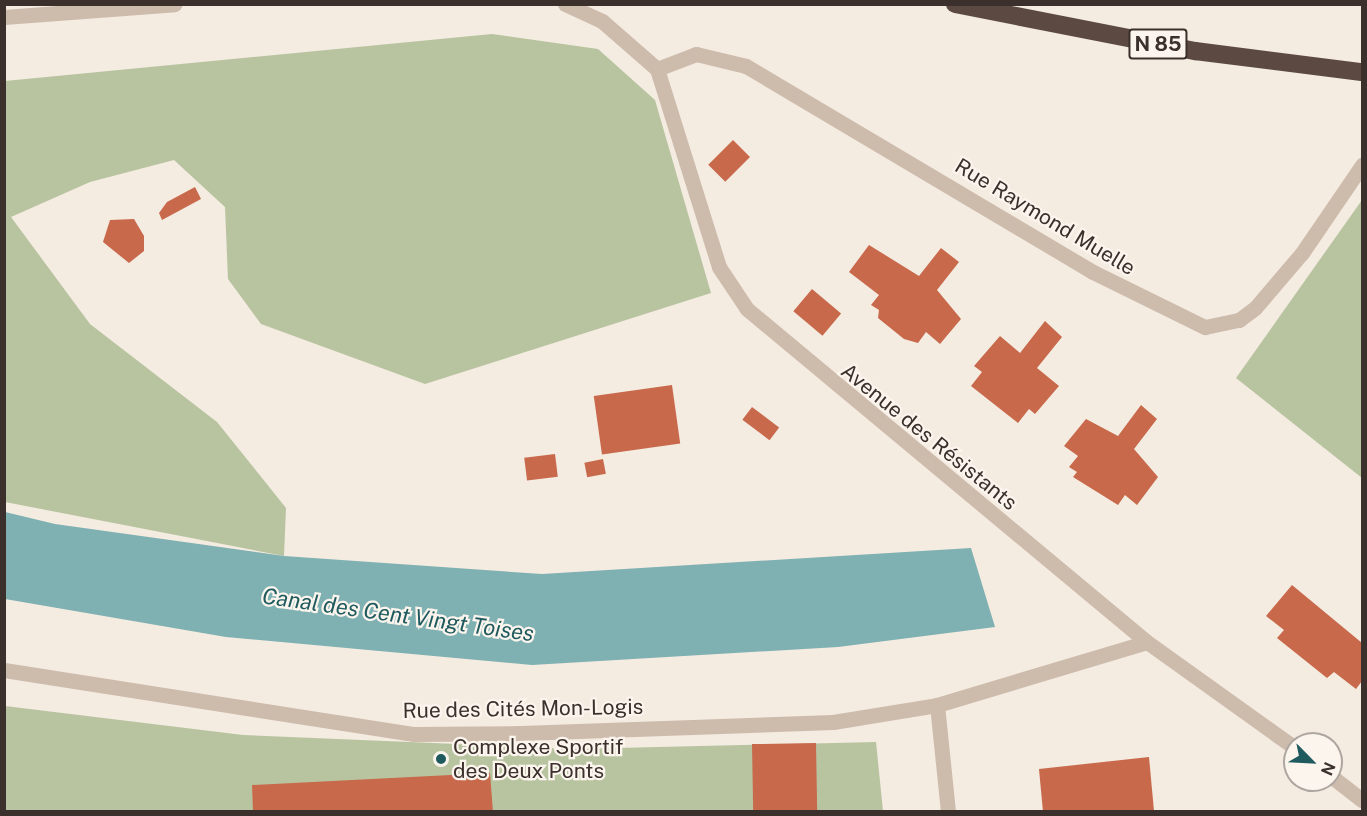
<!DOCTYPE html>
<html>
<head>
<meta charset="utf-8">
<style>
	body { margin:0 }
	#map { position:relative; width:1367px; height:816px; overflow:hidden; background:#f4ebe1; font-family:"Public Sans",sans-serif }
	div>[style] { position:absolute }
	.green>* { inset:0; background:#b8c4a0 }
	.water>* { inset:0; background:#7fb0b2 }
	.building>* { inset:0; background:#c8694b; transform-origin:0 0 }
	.minor>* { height:15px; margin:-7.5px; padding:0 7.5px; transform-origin:7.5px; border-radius:7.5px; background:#cdbbac }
	.highway>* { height:18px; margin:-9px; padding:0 9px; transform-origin:9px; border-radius:9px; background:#5c4a42 }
	.dots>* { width:16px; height:16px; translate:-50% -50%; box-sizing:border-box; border:3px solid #fbf5ee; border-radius:50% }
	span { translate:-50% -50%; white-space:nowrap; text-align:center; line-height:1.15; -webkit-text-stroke:4.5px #fbf5ee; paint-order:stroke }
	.shield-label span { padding:2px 4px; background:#fbf5ee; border:2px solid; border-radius:4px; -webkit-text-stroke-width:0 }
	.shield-label { font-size:20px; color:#3b302b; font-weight:700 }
	.street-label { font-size:21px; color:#3b302b }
	.poi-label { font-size:21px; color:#3b302b }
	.left { translate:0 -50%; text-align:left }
	.water-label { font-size:22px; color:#1f5a5e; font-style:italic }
	.frame { position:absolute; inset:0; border:6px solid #3b302b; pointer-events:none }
	.north { position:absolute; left:1283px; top:732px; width:60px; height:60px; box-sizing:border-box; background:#fbf5ee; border:2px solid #aea6a0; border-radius:50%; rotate:114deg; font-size:16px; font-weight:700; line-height:24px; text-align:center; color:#3b302b }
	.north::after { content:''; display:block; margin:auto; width:21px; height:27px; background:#1f5a5e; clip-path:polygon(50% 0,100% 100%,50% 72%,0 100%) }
</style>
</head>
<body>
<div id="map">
	<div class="green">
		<i style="clip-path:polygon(492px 34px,598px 49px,655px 100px,711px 293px,425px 384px,261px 324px,228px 279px,225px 207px,174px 160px,90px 182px,11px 217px,90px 324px,217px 422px,286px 508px,284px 556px,5px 502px,5px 81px)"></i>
		<i style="clip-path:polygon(1362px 200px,1362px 478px,1236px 378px)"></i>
		<i style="clip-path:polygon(5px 706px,243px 735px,574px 749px,876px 742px,883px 811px,5px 812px)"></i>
	</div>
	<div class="water">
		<i style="clip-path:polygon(5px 512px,55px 524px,284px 556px,542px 574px,971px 548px,995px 627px,838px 647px,532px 665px,226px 637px,5px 599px)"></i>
	</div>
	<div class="building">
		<i style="left:733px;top:140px;width:24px;height:35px;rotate:45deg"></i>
		<i style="clip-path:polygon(195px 187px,201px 199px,162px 220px,159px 213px,167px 202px)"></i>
		<i style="clip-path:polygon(134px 219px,144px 236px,144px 251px,129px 263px,103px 242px,110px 220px)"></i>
		<i style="clip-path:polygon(869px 245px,919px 276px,941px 248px,959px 262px,937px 290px,961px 319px,940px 344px,926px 332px,918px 343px,904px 339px,878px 318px,879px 310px,871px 305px,879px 295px,849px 272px)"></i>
		<i style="left:812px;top:289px;width:38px;height:29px;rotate:40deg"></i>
		<i style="clip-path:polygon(1045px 321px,1062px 337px,1037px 368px,1059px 386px,1035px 414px,1029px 409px,1018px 423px,971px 386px,982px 372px,974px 366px,1000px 336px,1020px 353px)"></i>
		<i style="left:672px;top:385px;width:59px;height:79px;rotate:82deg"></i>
		<i style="clip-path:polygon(1141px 405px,1157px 419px,1134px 449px,1158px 477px,1137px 505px,1125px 495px,1118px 505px,1073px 477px,1077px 472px,1069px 467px,1078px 456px,1064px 446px,1086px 419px,1118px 436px)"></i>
		<i style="left:752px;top:407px;width:34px;height:16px;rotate:37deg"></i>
		<i style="left:555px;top:454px;width:23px;height:31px;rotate:83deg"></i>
		<i style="left:603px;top:459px;width:15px;height:19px;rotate:79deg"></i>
		<i style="clip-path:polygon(1292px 585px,1362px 643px,1362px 681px,1356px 689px,1334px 672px,1327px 678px,1277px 638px,1284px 630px,1266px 616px)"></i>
		<i style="left:816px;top:743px;width:69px;height:64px;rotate:89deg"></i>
		<i style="clip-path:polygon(1149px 757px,1154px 811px,1043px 812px,1039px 769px)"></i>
		<i style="clip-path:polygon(490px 773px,493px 812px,253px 812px,252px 785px)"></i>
	</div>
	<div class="minor">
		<i style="left:565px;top:4px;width:41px;rotate:24.7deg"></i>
		<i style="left:602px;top:21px;width:73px;rotate:41.1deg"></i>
		<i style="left:4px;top:17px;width:171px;rotate:-4.3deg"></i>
		<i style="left:657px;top:69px;width:207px;rotate:72.6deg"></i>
		<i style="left:719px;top:267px;width:50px;rotate:56.3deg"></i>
		<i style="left:747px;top:309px;width:520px;rotate:39.78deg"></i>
		<i style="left:1147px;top:642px;width:182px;rotate:35.6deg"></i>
		<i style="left:657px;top:69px;width:42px;rotate:-21deg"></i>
		<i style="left:696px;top:54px;width:51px;rotate:13.5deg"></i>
		<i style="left:746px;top:66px;width:404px;rotate:30.7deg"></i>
		<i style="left:1093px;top:272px;width:125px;rotate:26.2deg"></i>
		<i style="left:1205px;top:327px;width:35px;rotate:-12deg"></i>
		<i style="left:1239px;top:320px;width:20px;rotate:-37deg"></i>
		<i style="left:1255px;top:308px;width:72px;rotate:-49.5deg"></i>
		<i style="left:1302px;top:253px;width:107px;rotate:-55.7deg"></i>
		<i style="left:4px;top:670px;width:415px;rotate:8.9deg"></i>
		<i style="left:414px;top:734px;width:107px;rotate:-0.5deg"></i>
		<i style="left:521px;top:733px;width:312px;rotate:-2deg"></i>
		<i style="left:833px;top:722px;width:105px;rotate:-9.3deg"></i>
		<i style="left:937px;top:705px;width:219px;rotate:-16.7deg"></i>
		<i style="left:937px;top:705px;width:108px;rotate:84.1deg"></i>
		<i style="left:1331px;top:776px;width:39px;rotate:38deg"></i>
	</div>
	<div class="highway">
		<i style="left:955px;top:4px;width:245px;rotate:11.1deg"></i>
		<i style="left:1195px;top:51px;width:168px;rotate:7.2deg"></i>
	</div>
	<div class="dots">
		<i style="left:441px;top:759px;background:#1f5a5e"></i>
	</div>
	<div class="shield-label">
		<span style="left:1158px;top:44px">N 85</span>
	</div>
	<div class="street-label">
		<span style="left:1045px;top:217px;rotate:31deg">Rue Raymond Muelle</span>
		<span style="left:929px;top:437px;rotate:39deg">Avenue des Résistants</span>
		<span style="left:523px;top:709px;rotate:-1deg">Rue des Cités Mon-Logis</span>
	</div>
	<div class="poi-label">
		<span class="left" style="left:453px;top:759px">Complexe Sportif<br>des Deux Ponts</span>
	</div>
	<div class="water-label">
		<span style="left:398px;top:615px;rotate:8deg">Canal des Cent Vingt Toises</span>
	</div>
	<div class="frame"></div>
	<div class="north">N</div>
</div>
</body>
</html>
